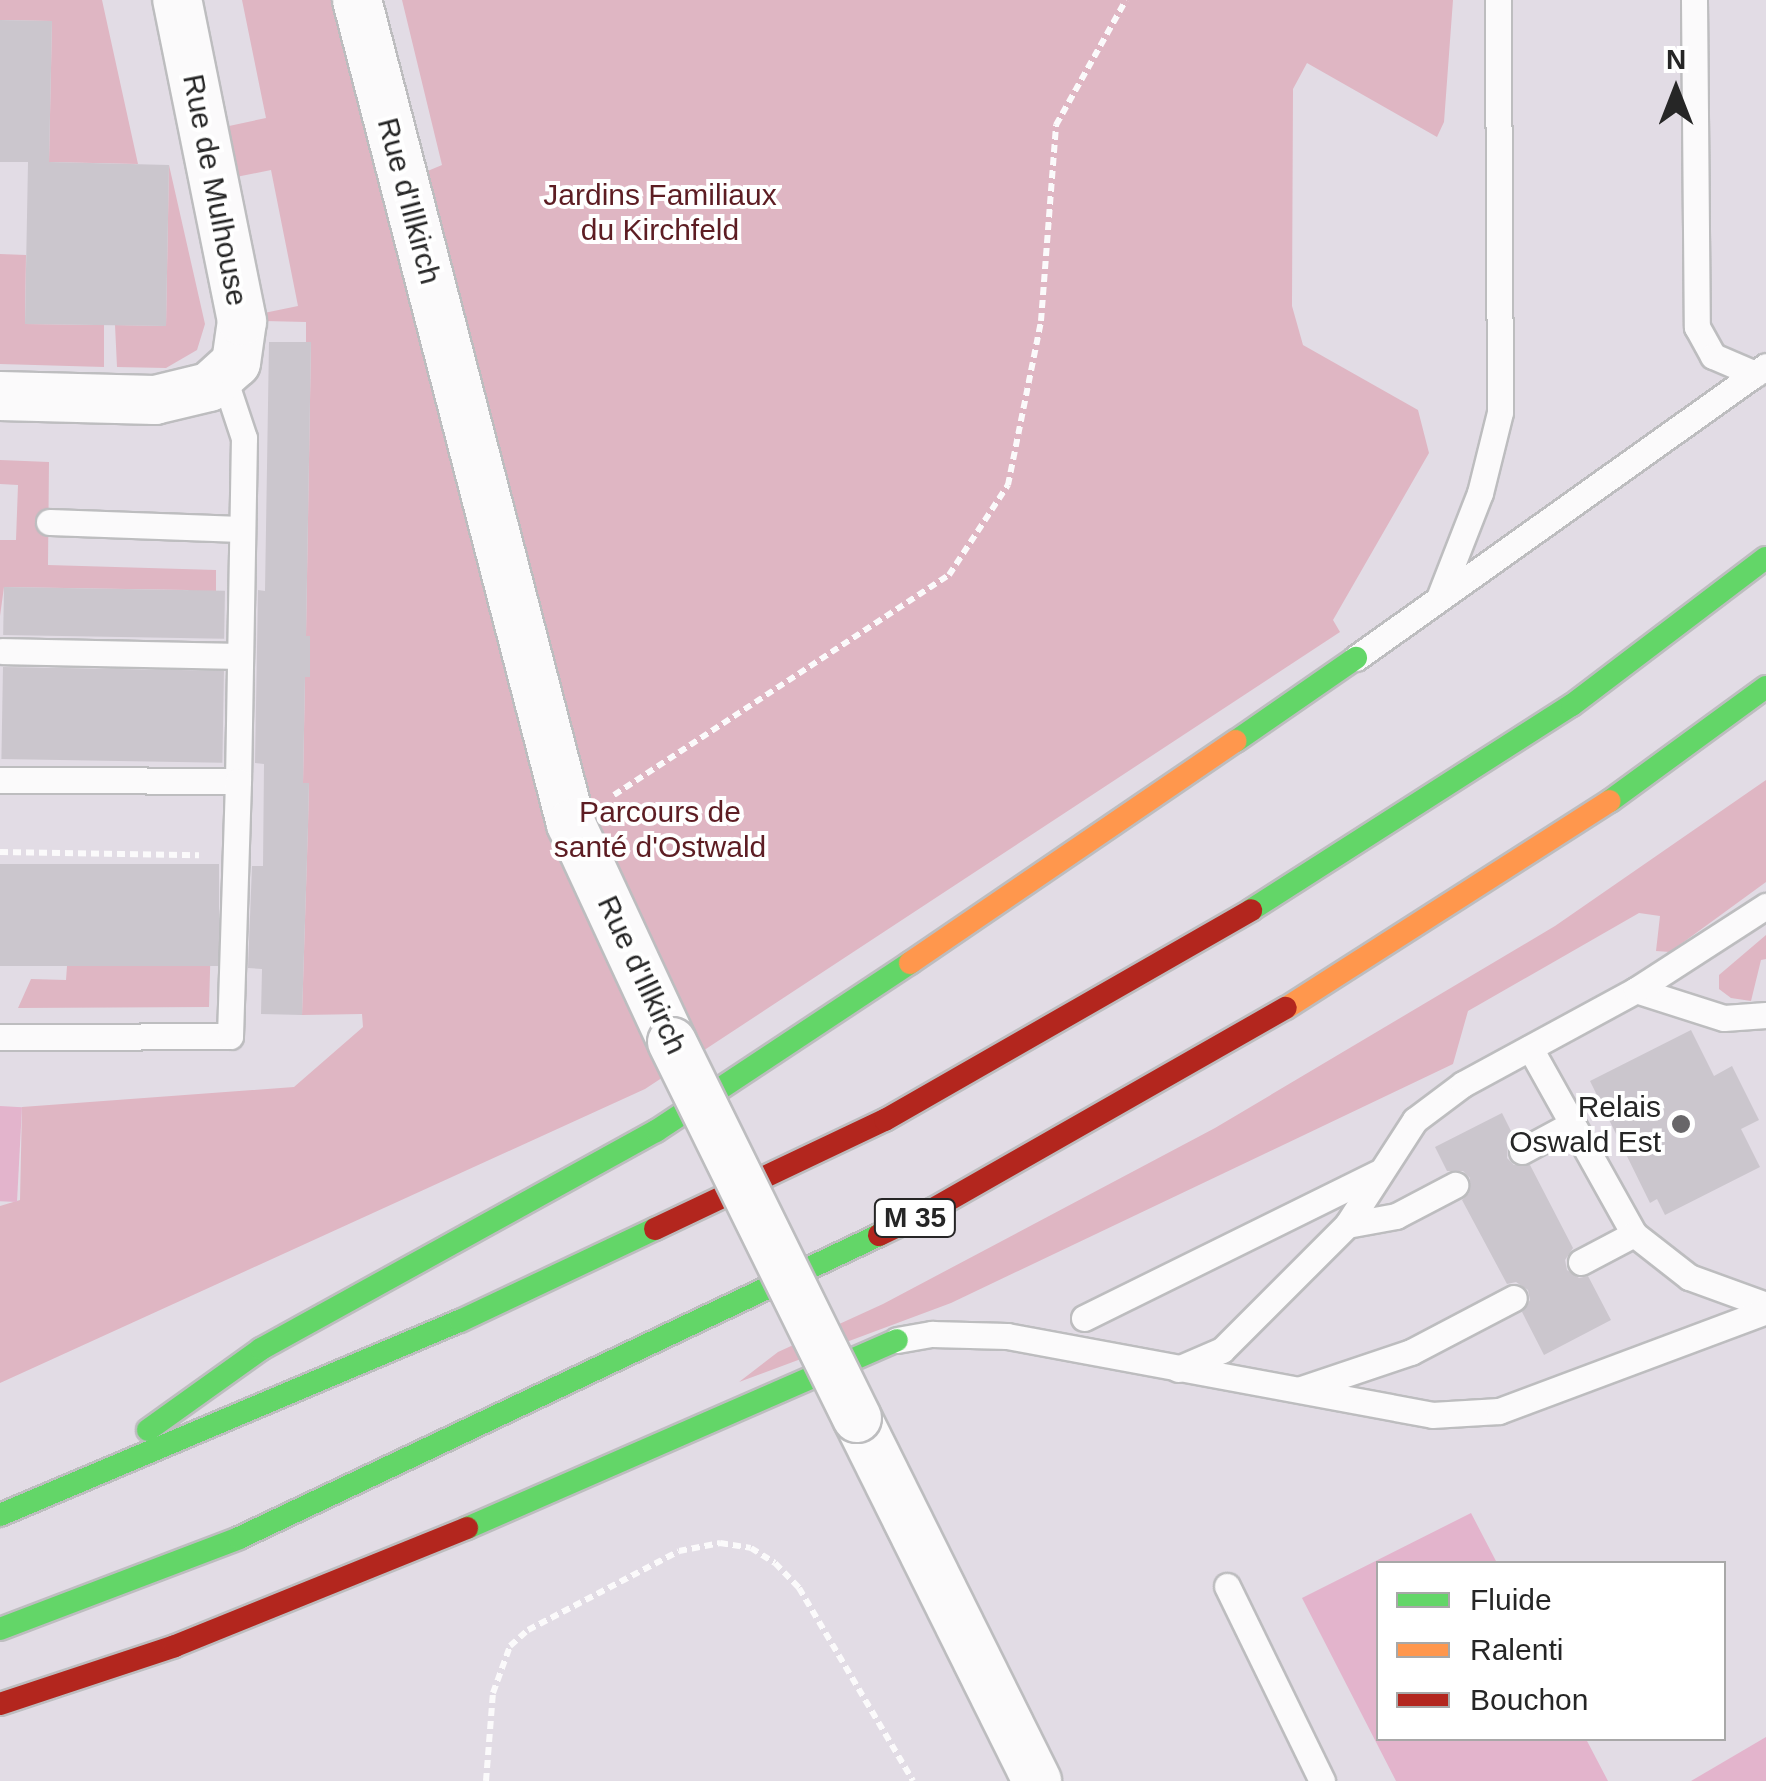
<!DOCTYPE html>
<html>
<head>
<meta charset="utf-8">
<style>
	body { margin:0 }
	#map { position:relative; width:1766px; height:1781px; overflow:hidden; background:#e2dce5; font-family:Arial,sans-serif }
	div>[style] { position:absolute }
	.green>* { inset:0; background:#dfb6c3 }
	.pitch>* { inset:0; background:#e3b4cc; transform-origin:0 0 }
	.building>* { inset:0; background:#cbc6cd; transform-origin:0 0 }
	.path>* { height:6px; margin-top:-3px; transform-origin:0; background:repeating-linear-gradient(90deg,#fbfafb 0 8px,transparent 0 13px) }
	.roads { filter:drop-shadow(2px 0 #bdbdbf) drop-shadow(-2px 0 #bdbdbf) drop-shadow(0 2px #bdbdbf) drop-shadow(0 -2px #bdbdbf) }
	.lane>* { height:25px; margin:-12.5px; padding:0 12.5px; transform-origin:12.5px; border-radius:12.5px; background:#fbfafb }
	.street>* { height:48px; margin:-24px; padding:0 24px; transform-origin:24px; border-radius:24px; background:#fbfafb }
	.fast>* { height:22px; margin:-11px; padding:0 11px; transform-origin:11px; border-radius:11px; background:#63d668 }
	.slow>* { height:22px; margin:-11px; padding:0 11px; transform-origin:11px; border-radius:11px; background:#ff974d }
	.jam>* { height:22px; margin:-11px; padding:0 11px; transform-origin:11px; border-radius:11px; background:#b3261e }
	.bridges { filter:drop-shadow(2px 0 #bdbdbf) drop-shadow(-2px 0 #bdbdbf) drop-shadow(0 2px #bdbdbf) drop-shadow(0 -2px #bdbdbf) }
	.street-bridge>* { height:48px; margin:-24px; padding:0 24px; transform-origin:24px; border-radius:24px; background:#fbfafb }
	.dots>* { width:28px; height:28px; translate:-50% -50%; box-sizing:border-box; border:5px solid #fff; border-radius:50% }
	span { translate:-50% -50%; white-space:nowrap; text-align:center; line-height:1.15; -webkit-text-stroke:8px #fff; paint-order:stroke }
	.shield-label span { padding:2px 8px; background:#fff; border:2px solid; border-radius:8px; -webkit-text-stroke-width:0 }
	.shield-label { font-size:28px; color:#262626; font-weight:700 }
	.street-label { font-size:30px; color:#262626 }
	.park-label { font-size:30px; color:#5d1d23 }
	.poi-label { font-size:30px; color:#262626 }
	.right { translate:-100% -50%; text-align:right }
	.legend { position:absolute; left:1376px; top:1561px; width:350px; height:180px; box-sizing:border-box; background:#fff; border:2px solid #a8a8a8; margin:0; padding:12px 18px; list-style:none; font-size:30px; color:#262626 }
	.legend li { display:flex; align-items:center; gap:20px; height:50px }
	.legend b { width:50px; border:2px solid #a8a8a8 }
	.north { position:absolute; left:1626px; top:40px; width:100px; height:100px; -webkit-text-stroke:8px #fff; paint-order:stroke; rotate:0deg; font-size:28px; font-weight:700; line-height:40px; text-align:center; color:#262626 }
	.north::after { content:''; display:block; margin:auto; width:35px; height:45px; background:#262626; clip-path:polygon(50% 0,100% 100%,50% 72%,0 100%) }
</style>
</head>
<body>
<div id="map">
	<div class="green">
		<i style="clip-path:polygon(0 0,102px 0,138px 164px,49px 162px,52px 21px,0 20px)"></i>
		<i style="clip-path:polygon(242px 0,338px 0,387px 188px,442px 165px,402px 0,1453px 0,1444px 122px,1437px 137px,1307px 63px,1293px 89px,1292px 306px,1303px 345px,1418px 410px,1429px 453px,1333px 620px,1340px 632px,645px 1089px,0 1383px,0 1206px,20px 1200px,22px 1107px,294px 1087px,363px 1027px,362px 1014px,302px 1015px,308px 825px,309px 784px,303px 783px,305px 677px,310px 676px,310px 637px,306px 636px,311px 342px,306px 342px,306px 322px,265px 321px,264px 313px,298px 306px,271px 170px,236px 177px,229px 126px,266px 118px)"></i>
		<i style="clip-path:polygon(169px 165px,205px 324px,197px 350px,166px 368px,117px 367px,115px 325px,166px 326px)"></i>
		<i style="clip-path:polygon(0 254px,26px 255px,25px 324px,104px 325px,104px 367px,0 364px)"></i>
		<i style="clip-path:polygon(0 460px,49px 462px,48px 565px,216px 570px,216px 632px,188px 590px,4px 587px,0 616px,0 540px,16px 540px,18px 485px,0 484px)"></i>
		<i style="clip-path:polygon(1766px 780px,1766px 882px,1670px 952px,1656px 951px,1660px 916px,1639px 913px,1468px 1011px,1453px 1064px,951px 1303px,739px 1382px,778px 1352px,883px 1304px,1215px 1128px,1555px 926px)"></i>
		<i style="clip-path:polygon(213px 867px,209px 1007px,18px 1008px,31px 979px,66px 980px,67px 966px)"></i>
		<i style="clip-path:polygon(1766px 935px,1766px 959px,1761px 960px,1751px 1001px,1731px 998px,1719px 989px,1719px 975px)"></i>
	</div>
	<div class="pitch">
		<i style="left:0;top:1106px;width:22px;height:95px;rotate:3deg"></i>
		<i style="clip-path:polygon(1471px 1513px,1497px 1563px,1378px 1564px,1378px 1738px,1586px 1739px,1608px 1781px,1396px 1781px,1302px 1598px)"></i>
		<i style="clip-path:polygon(1766px 1737px,1766px 1781px,1691px 1781px)"></i>
	</div>
	<div class="building">
		<i style="clip-path:polygon(0 20px,52px 21px,49px 162px,169px 165px,166px 326px,25px 324px,28px 162px,0 162px)"></i>
		<i style="clip-path:polygon(269px 342px,311px 342px,306px 636px,310px 636px,310px 677px,305px 677px,303px 783px,309px 783px,308px 826px,302px 1015px,261px 1014px,262px 969px,248px 968px,252px 866px,263px 866px,264px 764px,255px 763px,258px 590px,265px 591px)"></i>
		<i style="left:4px;top:587px;width:221px;height:48px;rotate:1deg"></i>
		<i style="left:3px;top:667px;width:221px;height:92px;rotate:1deg"></i>
		<i style="left:0;top:864px;width:219px;height:102px"></i>
		<i style="clip-path:polygon(1691px 1030px,1714px 1076px,1732px 1066px,1759px 1120px,1741px 1129px,1760px 1167px,1665px 1215px,1657px 1199px,1650px 1203px,1590px 1081px)"></i>
		<i style="clip-path:polygon(1502px 1113px,1514px 1137px,1508px 1143px,1507px 1158px,1514px 1165px,1530px 1165px,1573px 1248px,1565px 1260px,1567px 1270px,1579px 1278px,1588px 1276px,1611px 1320px,1544px 1355px,1522px 1312px,1530px 1300px,1528px 1290px,1516px 1282px,1507px 1284px,1462px 1200px,1469px 1193px,1470px 1178px,1463px 1171px,1447px 1171px,1435px 1147px)"></i>
	</div>
	<div class="path">
		<i style="left:614px;top:795px;width:401px;rotate:-33.3deg"></i>
		<i style="left:949px;top:575px;width:108px;rotate:-56.8deg"></i>
		<i style="left:1008px;top:485px;width:167px;rotate:-78.6deg"></i>
		<i style="left:1041px;top:321px;width:197px;rotate:-85.6deg"></i>
		<i style="left:1056px;top:125px;width:143px;rotate:-60.8deg"></i>
		<i style="left:0;top:852px;width:199px;rotate:0.9deg"></i>
		<i style="left:486px;top:1781px;width:88px;rotate:-85.5deg"></i>
		<i style="left:493px;top:1693px;width:50px;rotate:-70.1deg"></i>
		<i style="left:510px;top:1646px;width:24px;rotate:-42deg"></i>
		<i style="left:528px;top:1630px;width:170px;rotate:-27.6deg"></i>
		<i style="left:679px;top:1551px;width:42px;rotate:-11deg"></i>
		<i style="left:720px;top:1543px;width:31px;rotate:9deg"></i>
		<i style="left:751px;top:1548px;width:28px;rotate:32deg"></i>
		<i style="left:775px;top:1563px;width:35px;rotate:46deg"></i>
		<i style="left:799px;top:1588px;width:224px;rotate:59.4deg"></i>
	</div>
	<div class="roads">
		<div class="lane">
			<i style="left:1694px;top:0;width:327px;rotate:89.5deg"></i>
			<i style="left:1697px;top:327px;width:33px;rotate:61deg"></i>
			<i style="left:1713px;top:356px;width:46px;rotate:23.2deg"></i>
			<i style="left:49px;top:522px;width:193px;rotate:2.1deg"></i>
			<i style="left:1439px;top:598px;width:113px;rotate:-68.7deg"></i>
			<i style="left:1480px;top:493px;width:83px;rotate:-76.1deg"></i>
			<i style="left:1500px;top:412px;width:412px;rotate:-90.3deg"></i>
			<i style="left:2px;top:651px;width:238px;rotate:1.2deg"></i>
			<i style="left:1356px;top:658px;width:503px;rotate:-35.46deg"></i>
			<i style="left:0;top:780px;width:238px;rotate:0.2deg"></i>
			<i style="left:238px;top:781px;width:343px;rotate:-89deg"></i>
			<i style="left:244px;top:438px;width:66px;rotate:-108.4deg"></i>
			<i style="left:1636px;top:990px;width:92px;rotate:17.7deg"></i>
			<i style="left:1724px;top:1018px;width:42px;rotate:-4.1deg"></i>
			<i style="left:0;top:1037px;width:230px;rotate:-0.2deg"></i>
			<i style="left:230px;top:1036px;width:255px;rotate:-88.2deg"></i>
			<i style="left:1530px;top:1048px;width:213px;rotate:60.8deg"></i>
			<i style="left:1634px;top:1234px;width:70px;rotate:38deg"></i>
			<i style="left:1689px;top:1277px;width:82px;rotate:20deg"></i>
			<i style="left:1522px;top:1151px;width:57px;rotate:-28.4deg"></i>
			<i style="left:1347px;top:1225px;width:50px;rotate:-10.4deg"></i>
			<i style="left:1396px;top:1216px;width:67px;rotate:-27.7deg"></i>
			<i style="left:1581px;top:1262px;width:60px;rotate:-27.8deg"></i>
			<i style="left:1084px;top:1318px;width:327px;rotate:-26.3deg"></i>
			<i style="left:897px;top:1340px;width:36px;rotate:-10deg"></i>
			<i style="left:932px;top:1334px;width:75px;rotate:1.5deg"></i>
			<i style="left:1007px;top:1336px;width:432px;rotate:10.5deg"></i>
			<i style="left:1432px;top:1415px;width:67px;rotate:-3.4deg"></i>
			<i style="left:1499px;top:1411px;width:285px;rotate:-20.5deg"></i>
			<i style="left:1178px;top:1369px;width:48px;rotate:-23.4deg"></i>
			<i style="left:1222px;top:1350px;width:177px;rotate:-45deg"></i>
			<i style="left:1347px;top:1225px;width:125px;rotate:-57.1deg"></i>
			<i style="left:1415px;top:1120px;width:60px;rotate:-36.9deg"></i>
			<i style="left:1463px;top:1084px;width:197px;rotate:-28.5deg"></i>
			<i style="left:1636px;top:990px;width:155px;rotate:-32.9deg"></i>
			<i style="left:1301px;top:1389px;width:116px;rotate:-18.6deg"></i>
			<i style="left:1411px;top:1352px;width:116px;rotate:-27.7deg"></i>
			<i style="left:1227px;top:1586px;width:217px;rotate:64deg"></i>
		</div>
		<div class="street">
			<i style="left:357px;top:0;width:851px;rotate:75.44deg"></i>
			<i style="left:571px;top:824px;width:240px;rotate:65.1deg"></i>
			<i style="left:0;top:396px;width:155px;rotate:1.5deg"></i>
			<i style="left:155px;top:400px;width:56px;rotate:-13.5deg"></i>
			<i style="left:209px;top:387px;width:36px;rotate:-42deg"></i>
			<i style="left:236px;top:363px;width:42px;rotate:-81.9deg"></i>
			<i style="left:242px;top:321px;width:328px;rotate:-101.4deg"></i>
			<i style="left:857px;top:1418px;width:405px;rotate:63.6deg"></i>
		</div>
		<div class="fast">
			<i style="left:1236px;top:741px;width:146px;rotate:-34.7deg"></i>
			<i style="left:1610px;top:801px;width:193px;rotate:-36.2deg"></i>
			<i style="left:1251px;top:910px;width:381px;rotate:-32.6deg"></i>
			<i style="left:1572px;top:705px;width:243px;rotate:-37.2deg"></i>
			<i style="left:148px;top:1430px;width:139px;rotate:-35.6deg"></i>
			<i style="left:261px;top:1349px;width:451px;rotate:-28.9deg"></i>
			<i style="left:656px;top:1131px;width:305px;rotate:-33.5deg"></i>
			<i style="left:0;top:1515px;width:499px;rotate:-22.9deg"></i>
			<i style="left:460px;top:1321px;width:216px;rotate:-25.3deg"></i>
			<i style="left:467px;top:1528px;width:469px;rotate:-23.6deg"></i>
			<i style="left:0;top:1629px;width:256px;rotate:-20.8deg"></i>
			<i style="left:239px;top:1538px;width:708px;rotate:-25.33deg"></i>
		</div>
		<div class="slow">
			<i style="left:910px;top:963px;width:394px;rotate:-34.3deg"></i>
			<i style="left:1286px;top:1008px;width:384px;rotate:-32.6deg"></i>
		</div>
		<div class="jam">
			<i style="left:655px;top:1229px;width:255px;rotate:-25.4deg"></i>
			<i style="left:885px;top:1120px;width:422px;rotate:-29.8deg"></i>
			<i style="left:879px;top:1235px;width:60px;rotate:-25.7deg"></i>
			<i style="left:933px;top:1209px;width:406px;rotate:-29.7deg"></i>
			<i style="left:0;top:1704px;width:184px;rotate:-18.3deg"></i>
			<i style="left:175px;top:1646px;width:315px;rotate:-22deg"></i>
		</div>
	</div>
	<div class="bridges">
		<div class="street-bridge">
			<i style="left:672px;top:1042px;width:419px;rotate:63.8deg"></i>
		</div>
	</div>
	<div class="dots">
		<i style="left:1681px;top:1124px;background:#686669"></i>
	</div>
	<div class="shield-label">
		<span style="left:915px;top:1218px">M 35</span>
	</div>
	<div class="street-label">
		<span style="left:215px;top:190px;rotate:79deg">Rue de Mulhouse</span>
		<span style="left:409px;top:201px;rotate:75deg">Rue d'Illkirch</span>
		<span style="left:642px;top:975px;rotate:65deg">Rue d'Illkirch</span>
	</div>
	<div class="park-label">
		<span style="left:660px;top:212px">Jardins Familiaux<br>du Kirchfeld</span>
		<span style="left:660px;top:829px">Parcours de<br>santé d'Ostwald</span>
	</div>
	<div class="poi-label">
		<span class="right" style="left:1661px;top:1124px">Relais<br>Oswald Est</span>
	</div>
	<ul class="legend">
	<li><b style="height:12px;background:#63d668"></b>Fluide</li>
	<li><b style="height:12px;background:#ff974d"></b>Ralenti</li>
	<li><b style="height:12px;background:#b3261e"></b>Bouchon</li>
	</ul>
	<div class="north">N</div>
</div>
</body>
</html>
